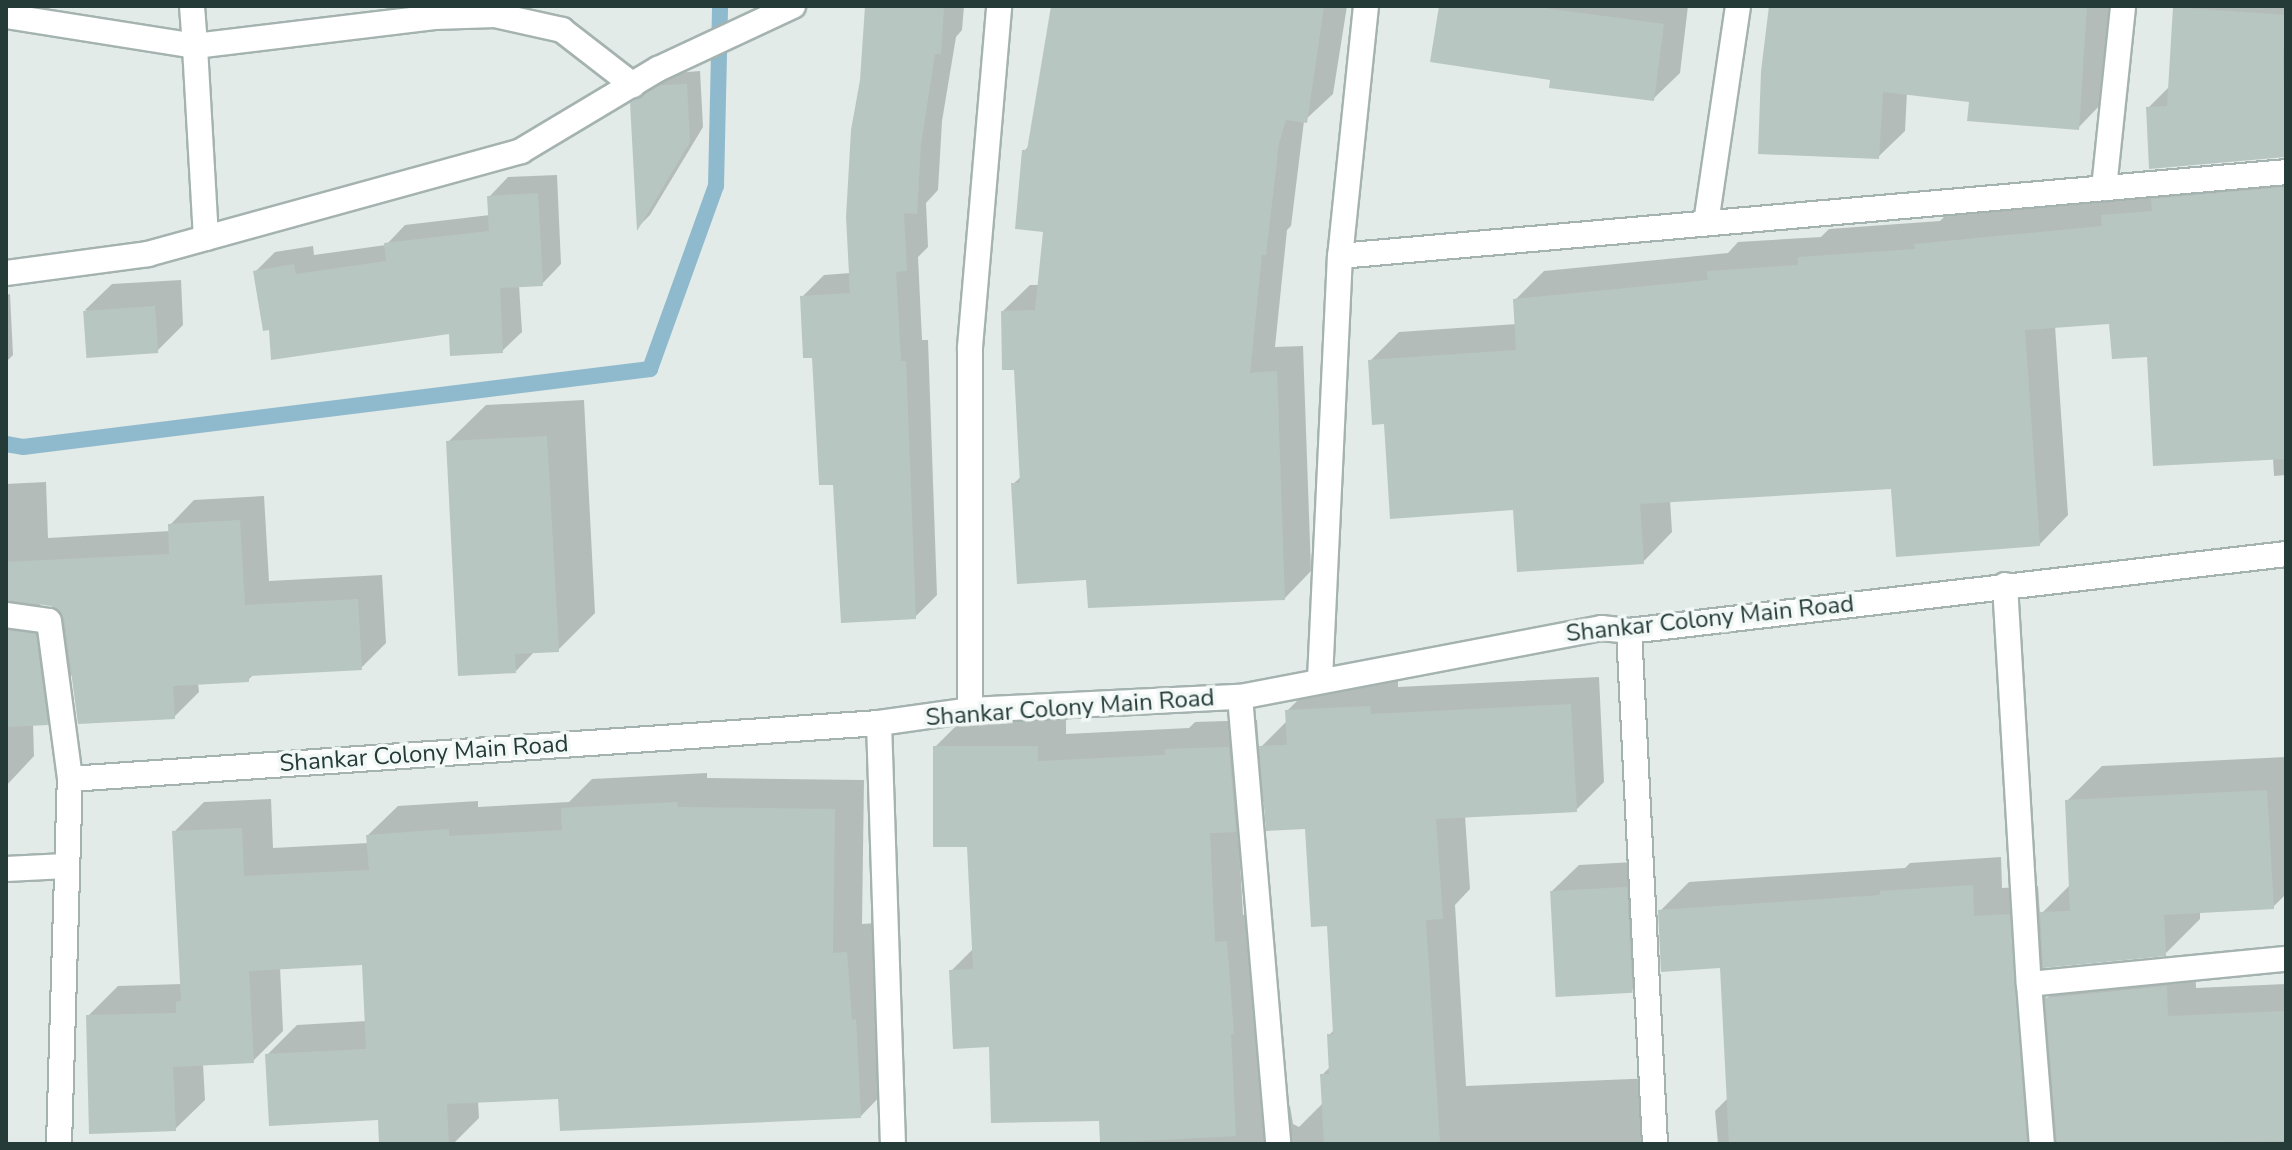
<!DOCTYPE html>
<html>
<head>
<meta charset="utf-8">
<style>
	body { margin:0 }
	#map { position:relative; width:2292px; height:1150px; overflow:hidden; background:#e2ebe8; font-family:"Nunito Sans",sans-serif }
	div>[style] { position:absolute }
	.shadow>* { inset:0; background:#0003 }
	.stream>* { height:16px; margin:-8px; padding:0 8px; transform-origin:8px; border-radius:8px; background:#8fb9cc }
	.building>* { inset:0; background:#b8c6c2; transform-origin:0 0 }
	.roads { filter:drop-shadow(2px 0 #a5b3b0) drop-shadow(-2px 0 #a5b3b0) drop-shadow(0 2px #a5b3b0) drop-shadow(0 -2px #a5b3b0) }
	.minor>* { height:24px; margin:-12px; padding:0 12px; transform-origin:12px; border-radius:12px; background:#fff }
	span { translate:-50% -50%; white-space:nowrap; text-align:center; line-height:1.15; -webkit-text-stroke:7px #f2f8f6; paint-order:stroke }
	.street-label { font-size:24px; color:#243b38 }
	.frame { position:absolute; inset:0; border:8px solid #243b38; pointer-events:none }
</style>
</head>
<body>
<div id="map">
	<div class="shadow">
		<i style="clip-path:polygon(867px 6px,964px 6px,962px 30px,956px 37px,942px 121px,938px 190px,926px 203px,928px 247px,918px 257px,922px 340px,928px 340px,937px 595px,915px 617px,814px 356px,802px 297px,824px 275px,851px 273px)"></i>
		<i style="clip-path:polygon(1053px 6px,1347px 6px,1333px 94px,1304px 121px,1291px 226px,1287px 230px,1275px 347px,1303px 346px,1311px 571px,1285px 598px,1088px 578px,1013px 484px,1022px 476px,1016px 368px,1003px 311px,1030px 285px,1039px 285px,1045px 230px,1024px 151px,1030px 145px)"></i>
		<i style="clip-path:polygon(1441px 6px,1688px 6px,1680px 73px,1653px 99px,1553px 78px)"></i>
		<i style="clip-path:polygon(1775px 6px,2109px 6px,2104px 101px,2078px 128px,1971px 100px,1907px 92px,1905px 131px,1878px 157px)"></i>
		<i style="clip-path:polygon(2177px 6px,2286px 6px,2286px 156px,2151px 167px,2148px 108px,2170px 86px)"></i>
		<i style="clip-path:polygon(700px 71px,703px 127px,650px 215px,639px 226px,632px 104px,646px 90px,675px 73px)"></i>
		<i style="clip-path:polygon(2286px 161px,2286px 475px,2274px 476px,2273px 458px,2111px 322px,2055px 326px,2068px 515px,2039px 545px,1893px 487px,1670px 500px,1672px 532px,1643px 562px,1515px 508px,1385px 422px,1370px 361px,1399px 332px,1517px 324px,1515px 300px,1544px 271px,1728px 253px,1738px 242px,1821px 237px,1829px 229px,1940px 221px,1946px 215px,2120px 199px,2133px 186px)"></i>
		<i style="clip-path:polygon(557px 175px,561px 264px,542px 284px,519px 285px,522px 332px,502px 351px,451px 332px,271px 328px,255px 272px,275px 252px,313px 246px,314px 255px,386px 245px,405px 225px,490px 215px,489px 197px,508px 177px)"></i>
		<i style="clip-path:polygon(181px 280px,183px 325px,157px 351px,85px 310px,112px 284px)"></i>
		<i style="clip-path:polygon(10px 294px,13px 355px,6px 362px,6px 295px)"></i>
		<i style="clip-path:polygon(584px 400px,595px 613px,558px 650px,535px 651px,516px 671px,448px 442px,486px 405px)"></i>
		<i style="clip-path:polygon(evenodd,46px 482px,48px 538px,170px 531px,170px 525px,194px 500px,264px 496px,269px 581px,382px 575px,386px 643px,361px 668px,255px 673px,248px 680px,198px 683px,199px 692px,174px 717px,68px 674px,71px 699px,47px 723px,33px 724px,34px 756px,6px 786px,6px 484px,46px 482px,40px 603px,52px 604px,61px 610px,40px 606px,40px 603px)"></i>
		<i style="clip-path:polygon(evenodd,1599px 677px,1604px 782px,1576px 810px,1465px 816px,1470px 889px,1455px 905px,1466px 1086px,1655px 1078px,1658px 1144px,1120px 1144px,1100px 1119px,991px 1045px,951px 971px,974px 948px,969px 845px,935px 747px,963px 719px,1066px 719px,1066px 734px,1189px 728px,1195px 722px,1257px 720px,1259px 749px,1288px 720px,1287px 711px,1315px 683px,1398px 679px,1398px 687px,1599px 677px,1266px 800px,1307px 827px,1329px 924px,1335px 1029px,1329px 1035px,1330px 1067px,1322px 1075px,1322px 1104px,1299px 1127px,1293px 1124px,1290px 1106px,1263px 1108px,1254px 914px,1243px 915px,1238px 827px,1266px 800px)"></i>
		<i style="clip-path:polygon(2286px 757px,2286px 894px,2273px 907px,2200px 911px,2200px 919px,2165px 954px,2044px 965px,2046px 999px,2076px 970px,2195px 958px,2196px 988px,2286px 984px,2286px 1144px,1718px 1144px,1715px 1111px,1729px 1097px,1722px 966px,1660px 911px,1689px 882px,1905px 868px,1910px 863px,2001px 857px,2002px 888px,2038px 886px,2040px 915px,2071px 884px,2067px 801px,2102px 766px)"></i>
		<i style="clip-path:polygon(707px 773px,707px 778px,864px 780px,862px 924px,877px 923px,890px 1086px,861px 1116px,560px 1097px,478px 1101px,479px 1118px,453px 1144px,381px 1144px,380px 1118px,267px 1055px,297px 1025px,367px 1021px,364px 963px,280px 967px,283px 1031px,253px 1061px,203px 1064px,205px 1100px,175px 1129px,88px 1016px,118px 986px,182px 984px,174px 832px,204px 802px,271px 799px,273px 848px,369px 843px,368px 835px,398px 806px,478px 801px,478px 807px,569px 802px,592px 779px)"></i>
		<i style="clip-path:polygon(1653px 861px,1658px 965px,1631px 991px,1552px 891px,1579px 865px)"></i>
	</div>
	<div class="stream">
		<i style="left:6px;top:444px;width:17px;rotate:10deg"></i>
		<i style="left:23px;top:447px;width:632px;rotate:-7.09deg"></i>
		<i style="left:650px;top:369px;width:195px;rotate:-70.2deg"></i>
		<i style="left:716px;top:186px;width:180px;rotate:-88.7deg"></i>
	</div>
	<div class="building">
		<i style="clip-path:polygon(865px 6px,944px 6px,941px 54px,935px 54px,921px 144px,917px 214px,904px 213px,907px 271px,896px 272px,901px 361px,906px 361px,916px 619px,841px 623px,833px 485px,819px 485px,812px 358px,803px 358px,800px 296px,850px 293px,846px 217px,851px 130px,860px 80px)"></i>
		<i style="clip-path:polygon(1051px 6px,1324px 6px,1307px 123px,1286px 120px,1279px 143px,1266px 255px,1262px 255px,1250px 373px,1277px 371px,1285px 600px,1088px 608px,1086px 580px,1017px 584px,1011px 483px,1020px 483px,1014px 370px,1002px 370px,1001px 311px,1035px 310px,1043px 232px,1015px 229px,1022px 150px,1027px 150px)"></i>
		<i style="clip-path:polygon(1439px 6px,1529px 6px,1664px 24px,1654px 101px,1549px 88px,1550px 80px,1430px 62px)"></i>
		<i style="clip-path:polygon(1769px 6px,2087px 6px,2079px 130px,1967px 121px,1969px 102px,1883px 92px,1879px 159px,1758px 154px,1761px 71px)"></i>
		<i style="clip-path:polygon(2173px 7px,2286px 15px,2283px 58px,2286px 157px,2149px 169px,2146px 107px,2167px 106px)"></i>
		<i style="clip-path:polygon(687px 84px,690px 142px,637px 231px,630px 103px,660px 85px)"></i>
		<i style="clip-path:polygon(2286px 187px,2286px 459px,2153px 466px,2147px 357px,2112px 359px,2109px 324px,2025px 330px,2040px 546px,1896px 557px,1891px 489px,1640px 504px,1644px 564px,1517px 572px,1513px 510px,1390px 519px,1384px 424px,1372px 425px,1368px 360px,1516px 350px,1513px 299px,1708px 280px,1707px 271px,1798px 265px,1798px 257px,1915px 249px,1914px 244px,2102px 226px,2101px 215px,2152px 211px,2151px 199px)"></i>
		<i style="clip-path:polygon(538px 193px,543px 286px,500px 288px,503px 353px,450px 356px,449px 334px,271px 360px,269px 330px,263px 331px,253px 271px,294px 264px,296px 274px,386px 261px,384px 243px,489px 231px,487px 196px)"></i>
		<i style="left:155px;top:306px;width:47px;height:72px;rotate:86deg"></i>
		<i style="clip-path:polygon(547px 436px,559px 652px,515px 654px,516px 673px,458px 676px,446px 441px)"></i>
		<i style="clip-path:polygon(240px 520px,245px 605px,358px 599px,362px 670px,249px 676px,249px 682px,173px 686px,175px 719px,78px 724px,64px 618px,51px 606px,6px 600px,6px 562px,169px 554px,168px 524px)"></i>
		<i style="clip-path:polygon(6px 630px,36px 634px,48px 725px,6px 727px)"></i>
		<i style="clip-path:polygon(1571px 704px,1577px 812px,1436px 819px,1443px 919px,1426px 920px,1440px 1144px,1324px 1144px,1320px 1074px,1329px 1074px,1327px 1034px,1333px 1034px,1327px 926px,1311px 927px,1305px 829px,1266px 831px,1259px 746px,1287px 745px,1285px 710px,1370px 706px,1371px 714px)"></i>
		<i style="clip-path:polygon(933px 746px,1038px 746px,1038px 761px,1165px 755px,1165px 749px,1229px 747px,1236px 832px,1210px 833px,1215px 942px,1227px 941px,1234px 1034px,1231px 1034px,1236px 1136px,1100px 1143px,1099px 1121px,991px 1123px,989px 1047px,953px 1049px,949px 970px,973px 969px,967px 847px,933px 847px)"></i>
		<i style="clip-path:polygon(2267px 790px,2274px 909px,2164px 915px,2166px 956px,2043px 968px,2040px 912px,2070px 911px,2065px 800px)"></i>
		<i style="clip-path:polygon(677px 802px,678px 807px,835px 809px,833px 953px,847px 952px,852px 1020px,856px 1019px,861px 1118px,560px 1131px,558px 1099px,447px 1104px,449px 1144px,379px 1144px,378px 1120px,269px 1126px,265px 1054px,366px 1049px,362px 965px,249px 971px,254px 1063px,173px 1067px,176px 1131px,89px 1134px,86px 1015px,176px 1013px,176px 1002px,181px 1001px,172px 831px,242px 828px,244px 876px,369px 870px,366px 835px,449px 829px,449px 836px,562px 830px,561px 808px)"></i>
		<i style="clip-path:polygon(1973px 885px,1974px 916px,2010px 914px,2027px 1144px,1729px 1144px,1720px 968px,1661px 972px,1658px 910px,1880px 895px,1880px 891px)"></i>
		<i style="left:1627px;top:887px;width:106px;height:77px;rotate:87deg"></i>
		<i style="clip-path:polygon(2167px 986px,2168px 1016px,2286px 1011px,2286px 1141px,2057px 1144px,2045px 998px)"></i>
	</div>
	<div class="roads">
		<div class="minor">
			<i style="left:1366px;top:6px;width:251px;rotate:95.9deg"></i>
			<i style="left:1340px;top:256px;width:950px;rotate:-5.07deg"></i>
			<i style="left:6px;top:16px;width:191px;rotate:9deg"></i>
			<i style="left:195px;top:46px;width:40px;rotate:-94.3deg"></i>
			<i style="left:2104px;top:188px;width:183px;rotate:-84deg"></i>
			<i style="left:1706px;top:223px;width:219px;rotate:-81.6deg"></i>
			<i style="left:206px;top:238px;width:192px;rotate:-93.3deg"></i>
			<i style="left:195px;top:46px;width:241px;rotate:-6.9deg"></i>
			<i style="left:434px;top:17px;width:61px;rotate:-1.9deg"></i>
			<i style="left:495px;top:15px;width:69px;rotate:12.6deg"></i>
			<i style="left:562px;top:30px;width:90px;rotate:37.8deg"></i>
			<i style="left:6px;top:273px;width:143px;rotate:-7.6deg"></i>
			<i style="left:148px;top:254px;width:387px;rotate:-15.4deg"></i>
			<i style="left:521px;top:151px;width:160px;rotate:-30.9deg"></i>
			<i style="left:658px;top:69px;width:149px;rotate:-25deg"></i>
			<i style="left:2005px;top:585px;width:400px;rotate:86.6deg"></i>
			<i style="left:2029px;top:984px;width:161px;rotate:85.4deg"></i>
			<i style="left:6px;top:615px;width:43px;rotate:7.9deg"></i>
			<i style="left:49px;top:621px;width:159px;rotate:82.4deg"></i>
			<i style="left:1629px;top:631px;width:514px;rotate:87.1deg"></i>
			<i style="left:1320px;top:679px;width:423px;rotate:-87.3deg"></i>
			<i style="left:1240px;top:697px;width:449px;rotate:85.1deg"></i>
			<i style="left:970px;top:710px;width:363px;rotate:-90deg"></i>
			<i style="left:970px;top:347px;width:342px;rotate:-85.1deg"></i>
			<i style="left:879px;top:723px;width:421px;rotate:88.1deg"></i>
			<i style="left:6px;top:869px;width:60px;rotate:-2.9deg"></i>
			<i style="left:2029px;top:984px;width:258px;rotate:-5.6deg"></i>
			<i style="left:59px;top:1144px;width:365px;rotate:-88.3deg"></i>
			<i style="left:70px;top:779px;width:811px;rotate:-3.96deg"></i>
			<i style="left:879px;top:723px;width:92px;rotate:-8.1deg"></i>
			<i style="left:970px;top:710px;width:270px;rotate:-2.8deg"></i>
			<i style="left:1240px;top:697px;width:368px;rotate:-10.8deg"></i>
			<i style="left:1601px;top:628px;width:28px;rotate:6deg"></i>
			<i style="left:1629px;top:631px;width:661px;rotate:-6.68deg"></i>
		</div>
	</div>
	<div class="street-label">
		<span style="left:1710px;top:619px;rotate:-6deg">Shankar Colony Main Road</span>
		<span style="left:1070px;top:708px;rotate:-4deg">Shankar Colony Main Road</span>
		<span style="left:424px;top:754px;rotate:-4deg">Shankar Colony Main Road</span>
	</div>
	<div class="frame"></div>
</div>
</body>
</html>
